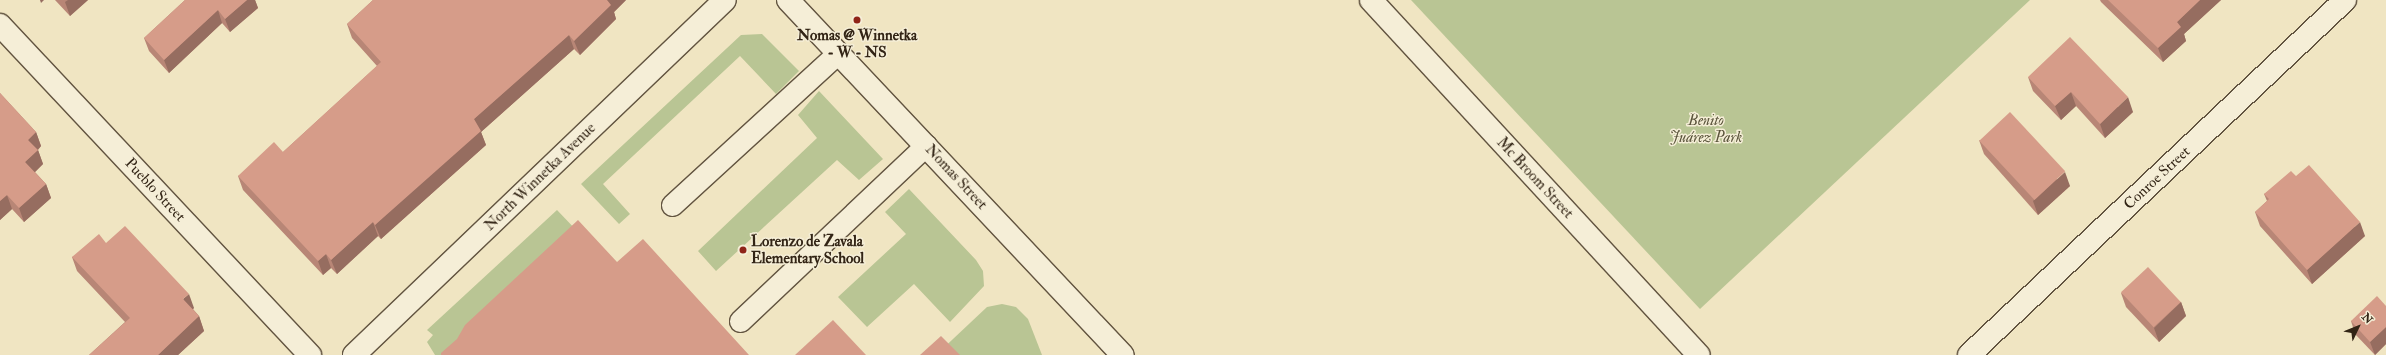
<!DOCTYPE html>
<html>
<head>
<meta charset="utf-8">
<style>
	body { margin:0 }
	#map { position:relative; width:2386px; height:355px; overflow:hidden; background:#f0e5c2; font-family:"IM FELL Double Pica",serif }
	div>[style] { position:absolute }
	.green>* { inset:0; background:#b9c594 }
	.roads { filter:drop-shadow(1px 0 #625440) drop-shadow(-1px 0 #625440) drop-shadow(0 1px #625440) drop-shadow(0 -1px #625440) }
	.lane>* { height:21px; margin:-10.5px; padding:0 10.5px; transform-origin:10.5px; border-radius:10.5px; background:#f5eed7 }
	.street>* { height:22px; margin:-11px; padding:0 11px; transform-origin:11px; border-radius:11px; background:#f5eed7 }
	.wall>* { inset:0; background:#b88676 }
	.shaded-wall>* { inset:0; background:#966d60 }
	.building>* { inset:0; background:#d69c89; transform-origin:0 0 }
	.dots>* { width:11px; height:11px; translate:-50% -50%; box-sizing:border-box; border:2px solid #f5eed7; border-radius:50% }
	span { translate:-50% -50%; white-space:nowrap; text-align:center; line-height:1.15; -webkit-text-stroke:3px #f5eed7; paint-order:stroke }
	.poi-label { font-size:15px; color:#322415; font-weight:700 }
	.left { translate:0 -50%; text-align:left }
	.park-label { font-size:15px; color:#5a543b; font-style:italic }
	.street-label { font-size:15px; color:#322415 }
	.north { position:absolute; left:2338px; top:307px; width:40px; height:40px; -webkit-text-stroke:3px #f5eed7; paint-order:stroke; rotate:47deg; font-size:11px; font-weight:700; line-height:16px; text-align:center; color:#322415 }
	.north::after { content:''; display:block; margin:auto; width:14px; height:18px; background:#322415; clip-path:polygon(50% 0,100% 100%,50% 72%,0 100%) }
</style>
</head>
<body>
<div id="map">
	<div class="green">
		<i style="clip-path:polygon(1411px 0,2030px 0,1700px 309px)"></i>
		<i style="clip-path:polygon(762px 34px,799px 71px,776px 94px,740px 56px,603px 184px,630px 214px,619px 224px,581px 184px,741px 35px)"></i>
		<i style="clip-path:polygon(819px 91px,883px 159px,859px 180px,837px 160px,716px 271px,698px 251px,817px 138px,798px 115px)"></i>
		<i style="clip-path:polygon(909px 189px,976px 260px,983px 271px,984px 286px,950px 322px,914px 284px,867px 327px,838px 297px,906px 234px,885px 212px)"></i>
		<i style="clip-path:polygon(557px 210px,579px 233px,452px 355px,435px 355px,427px 342px,433px 335px,427px 330px)"></i>
		<i style="clip-path:polygon(1002px 304px,1016px 307px,1028px 319px,1042px 355px,936px 355px,987px 307px)"></i>
	</div>
	<div class="roads">
		<div class="lane">
			<i style="left:672px;top:205px;width:225px;rotate:-42.5deg"></i>
			<i style="left:740px;top:321px;width:256px;rotate:-43.4deg"></i>
		</div>
		<div class="street">
			<i style="left:788px;top:0;width:488px;rotate:46.7deg"></i>
			<i style="left:1371px;top:0;width:483px;rotate:47.3deg"></i>
			<i style="left:0;top:25px;width:453px;rotate:46.8deg"></i>
			<i style="left:354px;top:355px;width:513px;rotate:-43.74deg"></i>
			<i style="left:1969px;top:355px;width:517px;rotate:-43.35deg"></i>
		</div>
	</div>
	<div class="wall">
		<i style="clip-path:polygon(55px 0,88px 0,70px 16px)"></i>
		<i style="clip-path:polygon(185px 0,255px 0,258px 8px,230px 32px,222px 23px,169px 73px,149px 51px,144px 38px)"></i>
		<i style="clip-path:polygon(373px 0,626px 0,614px 12px,616px 19px,580px 55px,574px 49px,481px 132px,486px 145px,381px 239px,378px 236px,337px 274px,331px 268px,323px 275px,243px 190px,238px 176px,283px 152px,377px 66px,352px 38px,347px 24px)"></i>
		<i style="clip-path:polygon(2100px 0,2221px 0,2184px 34px,2186px 41px,2163px 62px,2101px 2px)"></i>
		<i style="clip-path:polygon(2028px 77px,2133px 112px,2105px 138px,2076px 106px,2061px 120px,2033px 91px)"></i>
		<i style="clip-path:polygon(0 93px,36px 132px,41px 146px,38px 150px,43px 164px,35px 172px,46px 184px,51px 198px,24px 222px,12px 209px,0 220px)"></i>
		<i style="clip-path:polygon(1979px 140px,2070px 186px,2038px 215px,1984px 154px)"></i>
		<i style="clip-path:polygon(2296px 176px,2365px 236px,2312px 284px,2260px 226px,2255px 212px,2267px 201px,2264px 194px)"></i>
		<i style="clip-path:polygon(106px 243px,194px 308px,193px 309px,199px 316px,204px 331px,178px 355px,89px 355px,125px 322px,77px 271px,72px 257px)"></i>
		<i style="clip-path:polygon(2121px 293px,2181px 302px,2186px 316px,2159px 342px,2126px 307px)"></i>
		<i style="clip-path:polygon(2386px 306px,2386px 344px,2375px 355px,2355px 334px,2351px 321px)"></i>
	</div>
	<div class="shaded-wall">
		<i style="clip-path:polygon(40px 0,44px 0,41px 3px)"></i>
		<i style="clip-path:polygon(68px 0,88px 0,70px 16px,65px 2px)"></i>
		<i style="clip-path:polygon(247px 0,255px 0,258px 8px,230px 32px,225px 19px)"></i>
		<i style="clip-path:polygon(607px 0,626px 0,614px 12px,616px 19px,580px 55px,574px 41px)"></i>
		<i style="clip-path:polygon(2200px 0,2221px 0,2184px 34px,2186px 41px,2163px 62px,2158px 48px,2177px 22px)"></i>
		<i style="clip-path:polygon(218px 10px,222px 23px,169px 73px,164px 60px)"></i>
		<i style="clip-path:polygon(569px 35px,574px 49px,481px 132px,486px 145px,381px 239px,375px 225px,474px 119px)"></i>
		<i style="clip-path:polygon(2071px 92px,2076px 106px,2061px 120px,2055px 106px)"></i>
		<i style="clip-path:polygon(2128px 97px,2133px 112px,2105px 138px,2100px 124px)"></i>
		<i style="clip-path:polygon(36px 132px,41px 146px,34px 154px,28px 140px)"></i>
		<i style="clip-path:polygon(38px 150px,43px 164px,31px 176px,25px 162px)"></i>
		<i style="clip-path:polygon(2065px 172px,2070px 186px,2038px 215px,2033px 201px)"></i>
		<i style="clip-path:polygon(46px 184px,51px 198px,24px 222px,19px 208px)"></i>
		<i style="clip-path:polygon(7px 195px,12px 209px,0 220px,0 201px)"></i>
		<i style="clip-path:polygon(373px 222px,378px 236px,337px 274px,331px 260px)"></i>
		<i style="clip-path:polygon(2360px 222px,2365px 236px,2312px 284px,2307px 270px)"></i>
		<i style="clip-path:polygon(326px 254px,331px 268px,323px 275px,318px 261px)"></i>
		<i style="clip-path:polygon(189px 294px,194px 308px,188px 313px,183px 299px)"></i>
		<i style="clip-path:polygon(2181px 302px,2186px 316px,2159px 342px,2154px 328px)"></i>
		<i style="clip-path:polygon(199px 316px,204px 331px,178px 355px,158px 355px)"></i>
		<i style="clip-path:polygon(2386px 327px,2386px 344px,2375px 355px,2370px 342px)"></i>
	</div>
	<div class="building">
		<i style="clip-path:polygon(185px 0,247px 0,225px 19px,218px 10px,164px 60px,144px 38px)"></i>
		<i style="clip-path:polygon(373px 0,607px 0,611px 5px,574px 41px,569px 35px,474px 119px,481px 131px,375px 225px,373px 222px,331px 260px,326px 254px,318px 261px,238px 176px,274px 142px,283px 152px,381px 62px,347px 24px)"></i>
		<i style="clip-path:polygon(2108px 0,2200px 0,2177px 22px,2181px 27px,2158px 48px)"></i>
		<i style="clip-path:polygon(2070px 37px,2128px 97px,2100px 124px,2071px 92px,2055px 106px,2028px 77px)"></i>
		<i style="clip-path:polygon(0 93px,36px 132px,28px 140px,38px 150px,25px 162px,46px 184px,19px 208px,7px 195px,0 201px)"></i>
		<i style="left:2010px;top:112px;width:81px;height:42px;rotate:47deg"></i>
		<i style="clip-path:polygon(2309px 165px,2360px 222px,2307px 270px,2255px 212px,2269px 199px,2264px 194px,2291px 171px,2296px 176px)"></i>
		<i style="clip-path:polygon(578px 220px,617px 262px,643px 239px,749px 355px,441px 355px,441px 353px,457px 339px,465px 325px)"></i>
		<i style="clip-path:polygon(125px 226px,189px 294px,183px 299px,199px 316px,158px 355px,89px 355px,130px 318px,72px 257px,99px 234px,106px 243px)"></i>
		<i style="left:2148px;top:267px;width:48px;height:37px;rotate:47deg"></i>
		<i style="clip-path:polygon(2377px 296px,2386px 306px,2386px 327px,2370px 342px,2351px 321px)"></i>
		<i style="clip-path:polygon(833px 320px,866px 355px,795px 355px)"></i>
		<i style="clip-path:polygon(941px 336px,960px 355px,920px 355px)"></i>
	</div>
	<div class="dots">
		<i style="left:857px;top:20px;background:#8f2418"></i>
		<i style="left:743px;top:250px;background:#8f2418"></i>
	</div>
	<div class="poi-label">
		<span style="left:857px;top:44px">Nomas @ Winnetka<br>- W - NS</span>
		<span class="left" style="left:751px;top:250px">Lorenzo de Zavala<br>Elementary School</span>
	</div>
	<div class="park-label">
		<span style="left:1706px;top:129px">Benito<br>Juárez Park</span>
	</div>
	<div class="street-label">
		<span style="left:540px;top:177px;rotate:-44deg">North Winnetka Avenue</span>
		<span style="left:956px;top:177px;rotate:47deg">Nomas Street</span>
		<span style="left:1535px;top:178px;rotate:47deg">Mc Broom Street</span>
		<span style="left:2157px;top:178px;rotate:-43deg">Conroe Street</span>
		<span style="left:155px;top:190px;rotate:47deg">Pueblo Street</span>
	</div>
	<div class="north">N</div>
</div>
</body>
</html>
